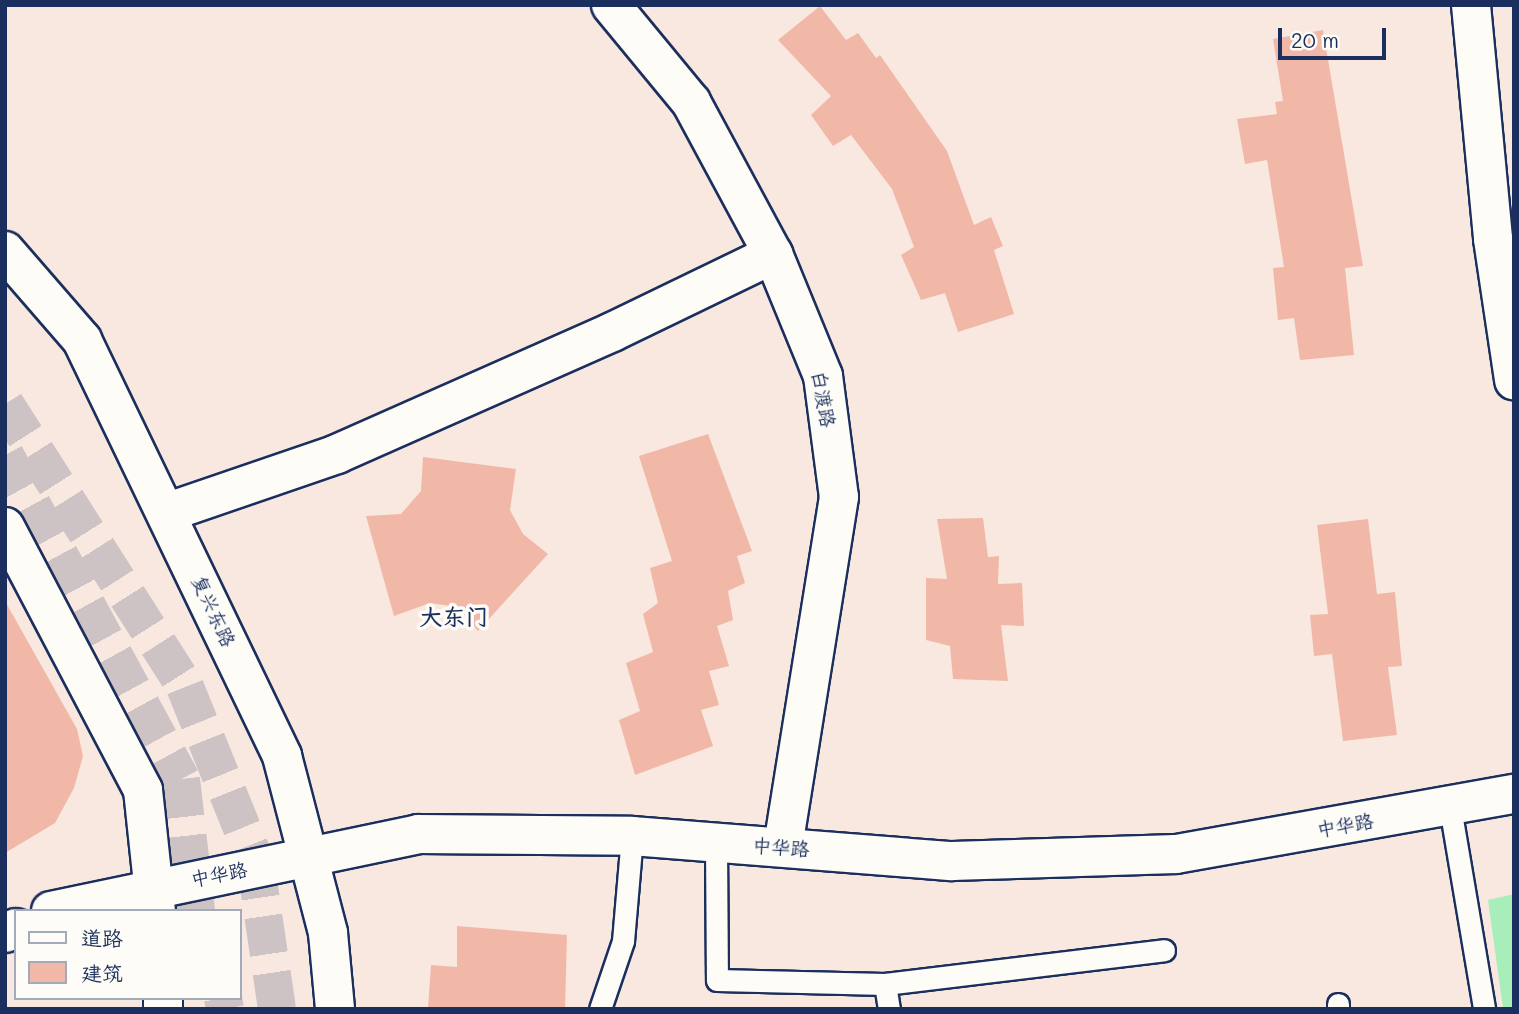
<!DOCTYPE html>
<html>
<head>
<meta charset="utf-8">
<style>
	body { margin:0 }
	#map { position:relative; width:1519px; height:1014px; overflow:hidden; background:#f9e8df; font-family:Mali,"LXGW WenKai TC",sans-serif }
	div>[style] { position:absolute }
	.green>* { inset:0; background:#a8eebb }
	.building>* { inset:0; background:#f1b8a7 }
	.secondary-tunnel>* { height:38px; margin-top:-19px; transform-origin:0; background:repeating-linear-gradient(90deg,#cdc3c5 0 38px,transparent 0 57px) }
	.roads { filter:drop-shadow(2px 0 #1b2f5e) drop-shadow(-2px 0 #1b2f5e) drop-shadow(0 2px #1b2f5e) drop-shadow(0 -2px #1b2f5e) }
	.service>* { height:21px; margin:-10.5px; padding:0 10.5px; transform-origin:10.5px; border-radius:10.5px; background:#fdfcf7 }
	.minor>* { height:38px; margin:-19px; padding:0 19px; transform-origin:19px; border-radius:19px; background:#fdfcf7 }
	.tertiary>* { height:38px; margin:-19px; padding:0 19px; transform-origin:19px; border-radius:19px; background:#fdfcf7 }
	.secondary>* { height:38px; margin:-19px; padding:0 19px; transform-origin:19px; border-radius:19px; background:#fdfcf7 }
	span { translate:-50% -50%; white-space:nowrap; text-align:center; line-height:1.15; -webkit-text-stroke:7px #fdfcf7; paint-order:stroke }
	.street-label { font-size:19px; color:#1b2f5e }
	.quarter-label { font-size:23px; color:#1b2f5e; font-weight:700 }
	.frame { position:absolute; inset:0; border:7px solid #1b2f5e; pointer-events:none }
	.legend { position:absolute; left:14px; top:909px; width:228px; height:91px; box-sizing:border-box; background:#fdfcf7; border:2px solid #a3aaba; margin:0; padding:9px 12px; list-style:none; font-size:21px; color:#1b2f5e }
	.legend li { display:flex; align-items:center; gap:14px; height:35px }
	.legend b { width:35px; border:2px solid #a3aaba }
	.scale { position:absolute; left:1278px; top:28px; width:108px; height:32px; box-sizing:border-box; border:4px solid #1b2f5e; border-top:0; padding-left:9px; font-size:21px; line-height:24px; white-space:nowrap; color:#1b2f5e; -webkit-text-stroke:5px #fdfcf7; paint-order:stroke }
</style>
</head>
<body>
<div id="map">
	<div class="green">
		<i style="clip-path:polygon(1514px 894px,1514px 1009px,1503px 1009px,1488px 900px)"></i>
	</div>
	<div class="building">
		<i style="clip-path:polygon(820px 6px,846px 40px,858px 33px,876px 58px,880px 55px,947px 151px,974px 225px,991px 217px,1003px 246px,994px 250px,1014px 314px,958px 332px,945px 293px,921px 300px,901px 255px,914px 247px,892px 189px,851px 135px,833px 146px,811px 115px,831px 96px,778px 40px)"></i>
		<i style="clip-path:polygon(1323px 30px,1363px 266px,1345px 268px,1354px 355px,1300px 360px,1294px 318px,1278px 320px,1273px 268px,1284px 267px,1267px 160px,1245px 164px,1237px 119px,1277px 114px,1275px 102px,1283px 101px,1273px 39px)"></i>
		<i style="clip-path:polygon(708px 434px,752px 551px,737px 556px,745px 583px,728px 591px,733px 620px,717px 626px,729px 666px,709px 671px,719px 705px,701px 710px,713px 746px,635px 775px,619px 720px,640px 711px,626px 663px,653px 652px,643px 614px,658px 603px,650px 568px,672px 561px,639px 456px)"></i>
		<i style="clip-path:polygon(423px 457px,516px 469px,510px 510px,523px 534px,548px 554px,478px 631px,458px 607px,430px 603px,394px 616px,366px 516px,401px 514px,421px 491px)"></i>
		<i style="clip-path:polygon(983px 518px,988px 557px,999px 556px,998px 584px,1022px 583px,1024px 626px,1001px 625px,1008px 681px,953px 679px,950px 646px,926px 640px,926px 578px,947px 579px,937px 519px)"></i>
		<i style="clip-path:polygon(1368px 519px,1377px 594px,1395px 592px,1402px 666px,1388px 667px,1397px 735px,1343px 741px,1332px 654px,1314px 656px,1310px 615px,1328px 614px,1317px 525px)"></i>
		<i style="clip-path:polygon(5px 601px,77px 729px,83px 756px,74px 788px,55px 823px,5px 853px)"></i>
		<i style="clip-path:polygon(457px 926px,567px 935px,565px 1009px,428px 1009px,431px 965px,457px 967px)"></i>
	</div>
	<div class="secondary-tunnel">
		<i style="left:5px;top:404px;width:335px;rotate:57.5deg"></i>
		<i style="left:185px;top:687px;width:187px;rotate:68deg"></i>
		<i style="left:255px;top:860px;width:151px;rotate:81.6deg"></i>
		<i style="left:5px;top:455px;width:369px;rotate:61.5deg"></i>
		<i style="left:181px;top:779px;width:133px;rotate:83.5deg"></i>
		<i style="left:223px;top:998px;width:11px;rotate:80deg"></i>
	</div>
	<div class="roads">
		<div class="service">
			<i style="left:1450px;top:807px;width:205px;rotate:80.4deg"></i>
			<i style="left:716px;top:843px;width:137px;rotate:89.6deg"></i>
			<i style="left:717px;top:980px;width:168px;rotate:1.4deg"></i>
			<i style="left:885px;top:984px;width:281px;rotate:-6.9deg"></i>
			<i style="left:885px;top:984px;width:25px;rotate:81deg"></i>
			<i style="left:1338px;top:1004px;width:5px;rotate:90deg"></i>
			<i style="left:600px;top:1009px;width:72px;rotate:-71.3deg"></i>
			<i style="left:623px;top:941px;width:105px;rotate:-85.1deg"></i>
		</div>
		<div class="minor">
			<i style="left:611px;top:5px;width:126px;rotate:50.5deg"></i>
			<i style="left:691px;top:102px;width:173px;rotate:61.7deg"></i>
			<i style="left:773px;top:254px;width:132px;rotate:67.7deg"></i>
			<i style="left:823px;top:376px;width:122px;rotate:82.5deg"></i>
			<i style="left:839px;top:497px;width:353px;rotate:99.1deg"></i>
			<i style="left:1471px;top:5px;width:235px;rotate:84.6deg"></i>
			<i style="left:1493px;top:239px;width:143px;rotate:81.5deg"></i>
			<i style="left:168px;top:512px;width:179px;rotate:-18.9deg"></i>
			<i style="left:337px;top:454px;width:301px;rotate:-23.9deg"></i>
			<i style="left:612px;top:332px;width:179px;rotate:-25.8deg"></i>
		</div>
		<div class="tertiary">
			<i style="left:51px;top:911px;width:375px;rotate:-11.8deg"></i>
			<i style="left:418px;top:834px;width:214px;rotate:0.5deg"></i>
			<i style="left:632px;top:836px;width:321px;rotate:4.5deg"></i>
			<i style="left:952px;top:861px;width:224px;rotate:-1.8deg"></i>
			<i style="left:1176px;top:854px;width:343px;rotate:-10.1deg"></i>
			<i style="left:5px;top:933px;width:12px;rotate:-24deg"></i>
		</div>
		<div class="secondary">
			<i style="left:5px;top:251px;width:118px;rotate:49.1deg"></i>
			<i style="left:82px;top:340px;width:462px;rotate:64.3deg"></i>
			<i style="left:282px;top:756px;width:183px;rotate:75.4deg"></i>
			<i style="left:328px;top:933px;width:76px;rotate:84.7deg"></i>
			<i style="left:5px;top:527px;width:297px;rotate:62.3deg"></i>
			<i style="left:143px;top:790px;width:122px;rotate:83.9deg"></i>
			<i style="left:163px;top:998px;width:11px;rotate:90deg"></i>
		</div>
	</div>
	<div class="street-label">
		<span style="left:824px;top:399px;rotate:80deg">白渡路</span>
		<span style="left:214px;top:611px;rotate:65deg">复兴东路</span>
		<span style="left:1345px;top:825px;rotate:-10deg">中华路</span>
		<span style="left:781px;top:847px;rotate:4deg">中华路</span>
		<span style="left:219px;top:874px;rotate:-11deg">中华路</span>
	</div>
	<div class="quarter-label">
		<span style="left:454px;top:616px">大东门</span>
	</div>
	<div class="frame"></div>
	<ul class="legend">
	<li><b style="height:9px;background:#fdfcf7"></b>道路</li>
	<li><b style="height:19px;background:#f1b8a7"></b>建筑</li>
	</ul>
	<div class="scale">20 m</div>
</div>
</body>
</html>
